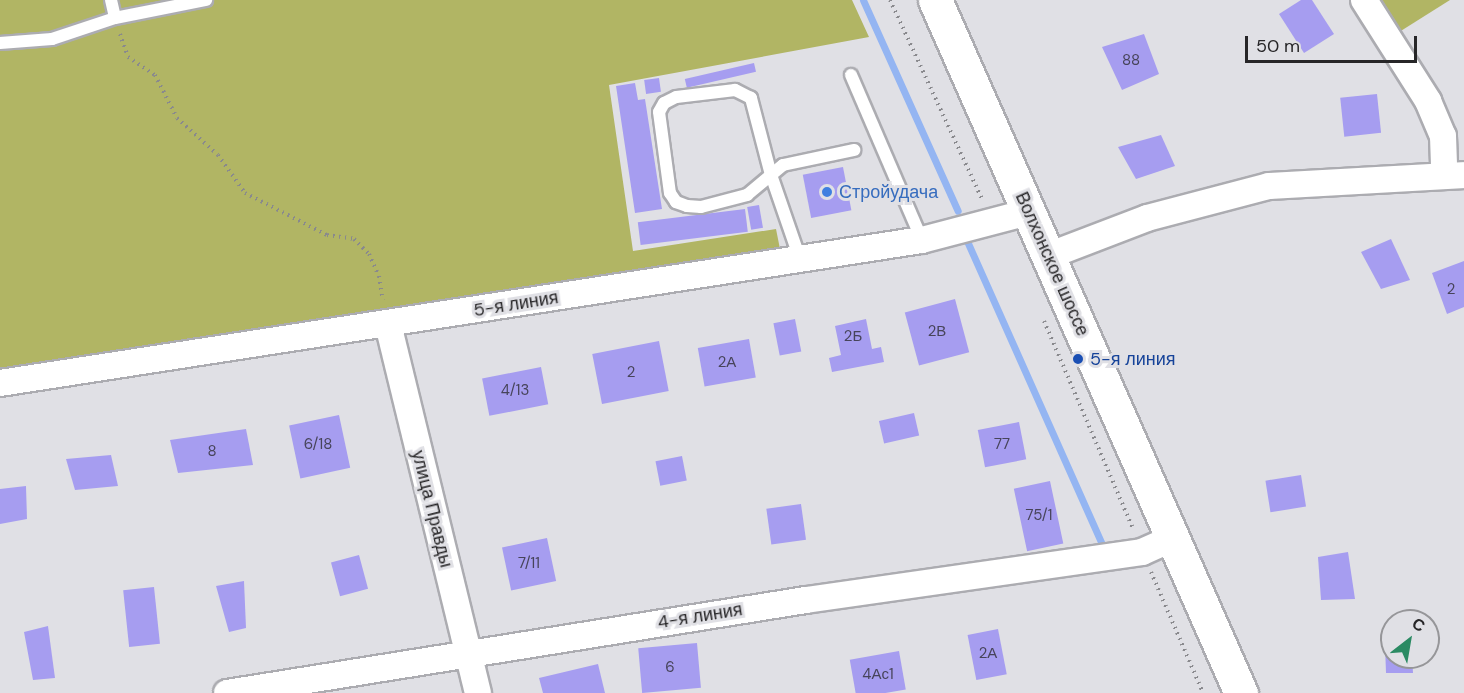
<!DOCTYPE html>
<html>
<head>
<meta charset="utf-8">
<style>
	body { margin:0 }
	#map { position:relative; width:1464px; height:693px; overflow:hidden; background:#e0e0e5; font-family:"DM Sans",sans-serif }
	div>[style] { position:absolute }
	.green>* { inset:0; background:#b1b564 }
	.stream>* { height:7px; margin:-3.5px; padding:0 3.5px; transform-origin:3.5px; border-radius:3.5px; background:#94b5f2 }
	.building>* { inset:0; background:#a69df0; transform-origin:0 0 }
	.path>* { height:4px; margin-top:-2px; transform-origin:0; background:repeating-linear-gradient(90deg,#89898d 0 1.5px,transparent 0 6px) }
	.roads { filter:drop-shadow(2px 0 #acacb1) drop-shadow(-2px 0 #acacb1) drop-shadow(0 2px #acacb1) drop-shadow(0 -2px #acacb1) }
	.lane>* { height:12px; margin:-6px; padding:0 6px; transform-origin:6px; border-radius:6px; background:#fff }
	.street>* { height:26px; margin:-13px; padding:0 13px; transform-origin:13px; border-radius:13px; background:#fff }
	.secondary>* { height:33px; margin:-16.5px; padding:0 16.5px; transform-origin:16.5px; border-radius:16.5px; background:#fff }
	.dots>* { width:16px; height:16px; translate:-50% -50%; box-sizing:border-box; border:3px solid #e0e0e5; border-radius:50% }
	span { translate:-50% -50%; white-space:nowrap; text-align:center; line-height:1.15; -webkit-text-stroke:6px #e0e0e5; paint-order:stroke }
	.number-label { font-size:15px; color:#47445a }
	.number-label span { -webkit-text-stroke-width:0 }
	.shop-label { font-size:18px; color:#366cbe }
	.left { translate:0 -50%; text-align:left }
	.street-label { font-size:18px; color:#272628 }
	.transit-label { font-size:18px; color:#164399 }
	.north { position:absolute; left:1380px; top:609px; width:60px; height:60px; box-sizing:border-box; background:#e0e0e5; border:2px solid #969699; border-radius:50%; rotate:31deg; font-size:16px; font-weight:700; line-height:24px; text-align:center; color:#272628 }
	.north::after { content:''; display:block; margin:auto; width:21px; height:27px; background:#2b8a63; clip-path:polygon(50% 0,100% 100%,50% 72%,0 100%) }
	.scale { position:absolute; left:1245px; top:36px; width:172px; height:27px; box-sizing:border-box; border:3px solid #272628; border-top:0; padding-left:8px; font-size:18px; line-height:21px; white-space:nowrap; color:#272628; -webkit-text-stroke:4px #e0e0e5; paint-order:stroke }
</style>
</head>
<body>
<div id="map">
	<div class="green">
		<i style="clip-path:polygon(0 0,852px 0,869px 37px,609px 85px,633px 251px,776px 229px,781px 254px,0 371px)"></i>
		<i style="clip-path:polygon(1376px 0,1450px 0,1396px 34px)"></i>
	</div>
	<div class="stream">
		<i style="left:863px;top:0;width:231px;rotate:65.8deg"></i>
		<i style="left:967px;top:241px;width:334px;rotate:66deg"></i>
	</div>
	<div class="building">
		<i style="clip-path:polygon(1301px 0,1312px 0,1334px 34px,1304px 53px,1279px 14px)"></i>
		<i style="clip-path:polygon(1144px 34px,1159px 74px,1122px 90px,1102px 47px)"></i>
		<i style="left:754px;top:63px;width:9px;height:71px;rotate:77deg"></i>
		<i style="left:659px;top:78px;width:14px;height:15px;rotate:82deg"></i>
		<i style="clip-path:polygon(635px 83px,638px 100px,645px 99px,662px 209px,635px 213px,616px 86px)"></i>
		<i style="left:1377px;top:94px;width:39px;height:37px;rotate:84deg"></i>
		<i style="clip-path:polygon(1161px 135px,1175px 166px,1136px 179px,1118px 147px)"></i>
		<i style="left:843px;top:167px;width:44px;height:41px;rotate:79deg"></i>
		<i style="left:759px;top:205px;width:23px;height:12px;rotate:80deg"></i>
		<i style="left:745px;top:209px;width:23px;height:108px;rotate:83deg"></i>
		<i style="clip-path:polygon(1391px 239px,1410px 280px,1381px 289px,1361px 252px)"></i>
		<i style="clip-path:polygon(1464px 261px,1464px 307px,1447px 314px,1432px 273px)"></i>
		<i style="left:955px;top:299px;width:55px;height:52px;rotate:75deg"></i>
		<i style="left:795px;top:319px;width:33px;height:22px;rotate:79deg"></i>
		<i style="clip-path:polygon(866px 319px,872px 349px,881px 347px,884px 362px,832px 372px,829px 358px,841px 355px,835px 326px)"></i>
		<i style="left:749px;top:339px;width:39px;height:52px;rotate:80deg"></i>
		<i style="left:659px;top:341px;width:51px;height:68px;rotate:79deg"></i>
		<i style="left:541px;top:367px;width:38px;height:60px;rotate:79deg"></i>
		<i style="left:914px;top:413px;width:23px;height:36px;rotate:77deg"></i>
		<i style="left:339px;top:415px;width:54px;height:51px;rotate:78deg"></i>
		<i style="left:1019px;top:422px;width:38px;height:42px;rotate:79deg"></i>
		<i style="clip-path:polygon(246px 429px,253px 465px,178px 473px,170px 440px)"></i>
		<i style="clip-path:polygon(111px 455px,118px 486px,75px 490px,66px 459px)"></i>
		<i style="left:682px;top:456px;width:25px;height:27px;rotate:79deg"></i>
		<i style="left:1301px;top:475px;width:32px;height:36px;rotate:81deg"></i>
		<i style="left:1050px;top:481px;width:64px;height:37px;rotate:78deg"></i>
		<i style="clip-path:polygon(26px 486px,27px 519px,0 524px,0 489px)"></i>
		<i style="left:801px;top:504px;width:36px;height:35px;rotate:82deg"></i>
		<i style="left:547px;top:538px;width:44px;height:46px;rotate:78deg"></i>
		<i style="clip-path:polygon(1348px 552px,1355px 599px,1321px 600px,1318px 557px)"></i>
		<i style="left:359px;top:555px;width:35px;height:29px;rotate:75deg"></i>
		<i style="clip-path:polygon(244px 581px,246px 628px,229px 632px,216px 586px)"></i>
		<i style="left:154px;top:587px;width:57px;height:31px;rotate:84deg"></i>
		<i style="clip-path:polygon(48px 626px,55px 678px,33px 680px,24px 632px)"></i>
		<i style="left:998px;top:629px;width:46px;height:31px;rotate:79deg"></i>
		<i style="left:697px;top:643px;width:45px;height:59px;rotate:85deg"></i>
		<i style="clip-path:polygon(1392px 644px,1392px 657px,1412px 657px,1413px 673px,1386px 673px,1385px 645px)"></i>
		<i style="left:899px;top:651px;width:39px;height:50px;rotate:80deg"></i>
		<i style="clip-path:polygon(598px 664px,605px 693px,543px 693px,539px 678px)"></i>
	</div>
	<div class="path">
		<i style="left:890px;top:0;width:221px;rotate:65.2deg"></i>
		<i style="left:120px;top:34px;width:24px;rotate:71deg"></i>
		<i style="left:128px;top:57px;width:32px;rotate:34deg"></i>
		<i style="left:155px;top:75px;width:48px;rotate:62.9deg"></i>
		<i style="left:177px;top:118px;width:55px;rotate:42.1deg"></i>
		<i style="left:218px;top:155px;width:47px;rotate:54.6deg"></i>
		<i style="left:245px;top:193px;width:92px;rotate:27.1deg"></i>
		<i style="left:327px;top:235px;width:27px;rotate:8deg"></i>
		<i style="left:354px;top:239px;width:21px;rotate:45deg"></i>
		<i style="left:369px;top:254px;width:24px;rotate:66deg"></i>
		<i style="left:379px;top:276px;width:24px;rotate:81deg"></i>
		<i style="left:1044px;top:321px;width:226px;rotate:66.8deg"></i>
		<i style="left:1151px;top:572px;width:132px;rotate:66.7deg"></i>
	</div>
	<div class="roads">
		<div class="lane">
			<i style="left:111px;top:0;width:18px;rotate:77deg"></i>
			<i style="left:0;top:43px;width:52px;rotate:-4.4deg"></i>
			<i style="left:52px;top:39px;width:66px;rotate:-18.4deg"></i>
			<i style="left:115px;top:18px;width:93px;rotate:-11.2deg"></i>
			<i style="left:851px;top:75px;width:180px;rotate:66.7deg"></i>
			<i style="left:800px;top:259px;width:89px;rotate:-109deg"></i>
			<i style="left:771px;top:175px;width:80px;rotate:-104.6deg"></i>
			<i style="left:751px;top:98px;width:18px;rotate:-153deg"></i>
			<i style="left:735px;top:90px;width:59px;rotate:173.2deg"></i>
			<i style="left:676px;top:97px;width:13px;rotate:153deg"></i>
			<i style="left:664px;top:103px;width:10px;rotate:119deg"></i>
			<i style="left:659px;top:112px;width:82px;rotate:82.3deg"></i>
			<i style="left:670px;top:193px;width:11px;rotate:56deg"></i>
			<i style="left:676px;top:202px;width:12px;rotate:20deg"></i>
			<i style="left:687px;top:206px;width:14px;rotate:4deg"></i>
			<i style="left:701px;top:207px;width:48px;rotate:-14.6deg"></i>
			<i style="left:747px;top:195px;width:47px;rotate:-39.8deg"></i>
			<i style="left:783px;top:165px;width:73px;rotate:-11.9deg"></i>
		</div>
		<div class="street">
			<i style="left:1364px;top:0;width:120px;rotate:57.6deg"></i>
			<i style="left:1428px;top:101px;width:38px;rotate:67deg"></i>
			<i style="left:1443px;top:136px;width:38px;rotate:88deg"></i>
			<i style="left:1048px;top:256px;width:106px;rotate:-21deg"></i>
			<i style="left:1147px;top:218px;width:126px;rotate:-14.7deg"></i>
			<i style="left:1269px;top:186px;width:195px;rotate:-3.2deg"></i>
			<i style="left:388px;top:324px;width:380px;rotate:76.3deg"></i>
			<i style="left:0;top:383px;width:933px;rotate:-8.82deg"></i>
			<i style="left:922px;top:240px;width:111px;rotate:-14.7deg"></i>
			<i style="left:227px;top:693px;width:586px;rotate:-9.13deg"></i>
			<i style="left:806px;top:600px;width:339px;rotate:-8.1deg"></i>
			<i style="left:1142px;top:552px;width:34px;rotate:-24deg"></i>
		</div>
		<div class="secondary">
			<i style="left:935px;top:0;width:758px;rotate:66.18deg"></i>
		</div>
	</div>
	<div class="dots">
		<i style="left:827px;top:192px;background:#3f7fe0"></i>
		<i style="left:1078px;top:359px;background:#1a4fb4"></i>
	</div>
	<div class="number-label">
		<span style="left:1131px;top:61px">88</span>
		<span style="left:1451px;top:290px">2</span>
		<span style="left:937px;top:332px">2В</span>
		<span style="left:853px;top:337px">2Б</span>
		<span style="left:727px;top:363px">2А</span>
		<span style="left:631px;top:373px">2</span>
		<span style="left:515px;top:391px">4/13</span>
		<span style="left:318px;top:445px">6/18</span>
		<span style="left:1002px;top:445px">77</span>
		<span style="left:212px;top:452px">8</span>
		<span style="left:1039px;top:516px">75/1</span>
		<span style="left:529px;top:564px">7/11</span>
		<span style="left:988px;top:654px">2А</span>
		<span style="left:670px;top:668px">6</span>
		<span style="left:878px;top:675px">4Ас1</span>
	</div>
	<div class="shop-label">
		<span class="left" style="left:839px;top:192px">Стройудача</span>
	</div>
	<div class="street-label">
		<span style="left:1052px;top:264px;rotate:66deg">Волхонское шоссе</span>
		<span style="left:516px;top:304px;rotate:-9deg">5-я линия</span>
		<span style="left:432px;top:509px;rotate:76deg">улица Правды</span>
		<span style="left:700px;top:616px;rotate:-9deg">4-я линия</span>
	</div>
	<div class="transit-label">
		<span class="left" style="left:1090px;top:359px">5-я линия</span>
	</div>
	<div class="north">С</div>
	<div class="scale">50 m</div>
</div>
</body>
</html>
